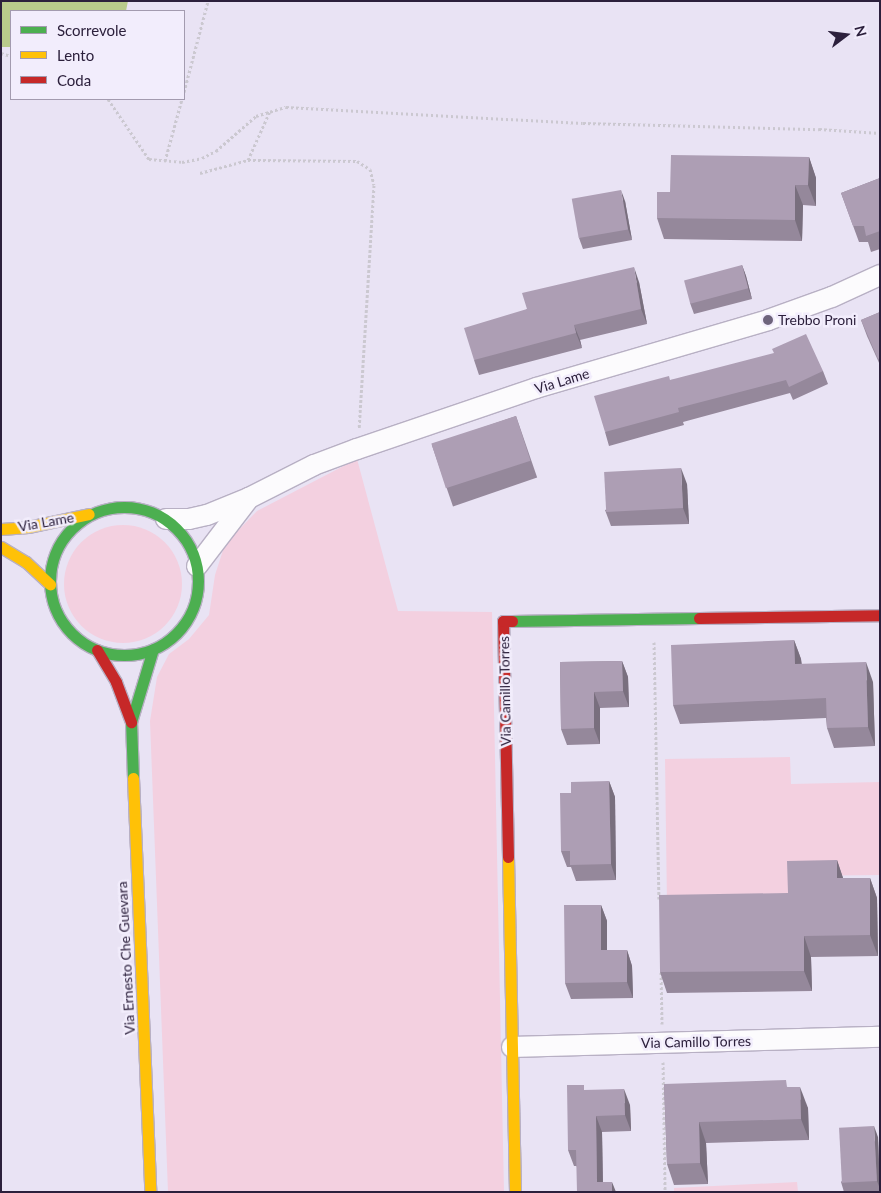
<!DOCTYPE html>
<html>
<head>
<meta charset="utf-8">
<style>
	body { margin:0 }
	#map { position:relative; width:881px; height:1193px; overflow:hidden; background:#e9e3f4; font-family:Lato,sans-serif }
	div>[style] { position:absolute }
	.green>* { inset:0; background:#f3d0e0 }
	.round { border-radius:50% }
	.water>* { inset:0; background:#b9cb8b }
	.path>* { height:3px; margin-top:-1.5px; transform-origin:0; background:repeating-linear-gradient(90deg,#cbc8d0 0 2.5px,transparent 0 5px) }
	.roads { filter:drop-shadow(1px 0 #b8b0c4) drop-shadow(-1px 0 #b8b0c4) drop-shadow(0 1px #b8b0c4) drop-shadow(0 -1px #b8b0c4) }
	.street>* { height:20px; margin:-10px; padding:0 10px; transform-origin:10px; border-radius:10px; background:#fcfbfd }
	.fast>* { height:11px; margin:-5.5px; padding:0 5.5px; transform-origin:5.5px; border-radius:5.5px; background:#4caf50 }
	.fast>.ring { margin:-5.5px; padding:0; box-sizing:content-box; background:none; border:11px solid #4caf50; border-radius:50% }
	.slow>* { height:11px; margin:-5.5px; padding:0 5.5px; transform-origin:5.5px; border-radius:5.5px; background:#ffc107 }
	.jam>* { height:11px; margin:-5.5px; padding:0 5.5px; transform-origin:5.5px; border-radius:5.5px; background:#c62828 }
	.wall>* { inset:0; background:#95889b; transform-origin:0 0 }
	.shaded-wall>* { inset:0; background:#796f7e }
	.building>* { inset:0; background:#ad9eb4; transform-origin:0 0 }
	.dots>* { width:14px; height:14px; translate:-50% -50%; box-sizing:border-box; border:2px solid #f2edfc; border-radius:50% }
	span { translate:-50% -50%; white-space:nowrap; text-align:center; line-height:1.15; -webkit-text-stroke:5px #f2edfc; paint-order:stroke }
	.poi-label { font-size:14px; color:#2c203c }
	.left { translate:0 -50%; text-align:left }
	.street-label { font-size:14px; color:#2c203c }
	.frame { position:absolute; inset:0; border:2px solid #2c203c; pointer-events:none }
	.legend { position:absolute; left:10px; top:10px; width:175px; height:90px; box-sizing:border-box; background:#f2edfc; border:1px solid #a39baf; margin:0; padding:6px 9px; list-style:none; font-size:15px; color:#2c203c }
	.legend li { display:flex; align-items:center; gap:10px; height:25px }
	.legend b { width:25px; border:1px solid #a39baf }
	.north { position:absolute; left:821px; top:10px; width:50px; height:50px; -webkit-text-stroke:4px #f2edfc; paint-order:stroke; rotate:75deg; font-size:14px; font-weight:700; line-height:20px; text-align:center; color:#2c203c }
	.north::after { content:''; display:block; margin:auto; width:18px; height:22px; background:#2c203c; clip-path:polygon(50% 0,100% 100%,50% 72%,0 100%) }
</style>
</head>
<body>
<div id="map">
	<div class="green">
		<i style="clip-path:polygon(357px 459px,398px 611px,492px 612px,504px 1192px,168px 1192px,150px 721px,157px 677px,169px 654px,189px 639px,209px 615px,215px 575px,225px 544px,257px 511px)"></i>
		<i class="round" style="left:64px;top:525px;width:118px;height:118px"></i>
		<i style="clip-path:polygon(790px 757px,791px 784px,880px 782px,880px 875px,793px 876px,793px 902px,667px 906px,665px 759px)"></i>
		<i style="clip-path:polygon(797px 1182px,798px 1192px,674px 1192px,674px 1188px)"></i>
	</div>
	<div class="water">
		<i style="clip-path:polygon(1px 1px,128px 1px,126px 11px,11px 11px,11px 47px,1px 47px)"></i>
	</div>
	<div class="path">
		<i style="left:1px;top:53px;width:10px;rotate:17deg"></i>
		<i style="left:184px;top:92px;width:94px;rotate:-75.2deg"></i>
		<i style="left:108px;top:99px;width:73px;rotate:55.7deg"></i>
		<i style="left:149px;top:159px;width:33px;rotate:5deg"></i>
		<i style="left:182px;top:162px;width:20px;rotate:-11deg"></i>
		<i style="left:202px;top:158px;width:16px;rotate:-27deg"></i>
		<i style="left:216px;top:151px;width:53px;rotate:-41.2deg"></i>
		<i style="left:256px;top:116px;width:31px;rotate:-17deg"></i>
		<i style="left:286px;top:107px;width:297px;rotate:3.1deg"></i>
		<i style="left:583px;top:123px;width:236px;rotate:1.5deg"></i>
		<i style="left:819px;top:129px;width:61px;rotate:3.8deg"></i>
		<i style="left:248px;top:160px;width:54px;rotate:-65.8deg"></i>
		<i style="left:165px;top:161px;width:64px;rotate:-74.7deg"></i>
		<i style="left:200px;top:173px;width:50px;rotate:-15.2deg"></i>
		<i style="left:248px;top:160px;width:109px;rotate:0.5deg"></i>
		<i style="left:357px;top:161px;width:15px;rotate:32deg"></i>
		<i style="left:370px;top:169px;width:16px;rotate:76deg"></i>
		<i style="left:374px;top:185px;width:243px;rotate:93.5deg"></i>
		<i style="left:654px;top:642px;width:257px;rotate:88.9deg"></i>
		<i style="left:661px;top:972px;width:52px;rotate:88.9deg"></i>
		<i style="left:663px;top:1062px;width:130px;rotate:89.1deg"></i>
	</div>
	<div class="roads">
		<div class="street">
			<i style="left:166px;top:519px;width:23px"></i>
			<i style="left:189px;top:519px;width:18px;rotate:-13deg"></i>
			<i style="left:207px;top:515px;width:45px;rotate:-22deg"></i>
			<i style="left:249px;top:498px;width:73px;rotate:-26.9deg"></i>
			<i style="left:314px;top:465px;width:46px;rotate:-20.4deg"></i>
			<i style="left:357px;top:449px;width:189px;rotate:-18.8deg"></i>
			<i style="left:536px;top:388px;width:242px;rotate:-16.3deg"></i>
			<i style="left:768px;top:320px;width:68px;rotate:-19.8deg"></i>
			<i style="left:832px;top:297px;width:53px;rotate:-24.6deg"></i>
			<i style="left:197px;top:566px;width:86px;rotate:-52.6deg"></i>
			<i style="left:512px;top:1047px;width:368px;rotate:-1.6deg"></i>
		</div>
		<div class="fast">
			<i class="ring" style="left:50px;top:507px;width:137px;height:137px"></i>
			<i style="left:512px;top:621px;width:187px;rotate:-0.9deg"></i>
			<i style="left:133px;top:778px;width:56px;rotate:-92deg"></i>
			<i style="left:131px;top:722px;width:76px;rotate:-73.2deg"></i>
		</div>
		<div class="slow">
			<i style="left:1px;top:529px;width:27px;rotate:-4deg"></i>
			<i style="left:28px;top:527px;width:62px;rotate:-12deg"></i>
			<i style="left:1px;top:547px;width:29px;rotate:31deg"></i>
			<i style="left:26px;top:562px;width:33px;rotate:43deg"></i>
			<i style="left:133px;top:778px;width:414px;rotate:87.6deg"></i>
			<i style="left:508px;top:857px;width:335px;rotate:88.8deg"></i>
		</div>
		<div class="jam">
			<i style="left:699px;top:618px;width:181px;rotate:-0.9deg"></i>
			<i style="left:97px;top:650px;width:37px;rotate:59deg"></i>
			<i style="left:116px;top:682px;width:43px;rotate:69.4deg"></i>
			<i style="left:508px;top:857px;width:236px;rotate:-91.2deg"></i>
			<i style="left:503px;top:621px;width:9px"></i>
		</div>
	</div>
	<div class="wall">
		<i style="clip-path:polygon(809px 157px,816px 178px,816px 206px,803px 205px,802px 241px,664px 239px,657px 218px,670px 192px)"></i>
		<i style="clip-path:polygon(880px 178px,880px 249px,871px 252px,868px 242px,859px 242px,841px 193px)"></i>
		<i style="clip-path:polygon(625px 201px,632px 240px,583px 249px,579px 238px)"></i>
		<i style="clip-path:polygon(742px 265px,746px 276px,752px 299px,694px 314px,690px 303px)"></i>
		<i style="clip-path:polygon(639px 282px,647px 324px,580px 340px,582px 348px,479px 375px,474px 360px,527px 309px)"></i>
		<i style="clip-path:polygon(880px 312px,880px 365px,867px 336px,861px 320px)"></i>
		<i style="clip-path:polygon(823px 371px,828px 384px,793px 400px,790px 393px,683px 422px,684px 425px,609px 446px,605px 432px,670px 380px)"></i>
		<i style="left:516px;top:416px;width:65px;height:89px;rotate:71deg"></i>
		<i style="clip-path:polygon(687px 484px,689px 524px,611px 526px,605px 510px)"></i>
		<i style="clip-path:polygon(794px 640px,801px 659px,802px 664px,873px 682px,875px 746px,834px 748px,827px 728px,826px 718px,680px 724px,673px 705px)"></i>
		<i style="clip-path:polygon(622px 661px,628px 677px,629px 707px,600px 708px,600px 744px,567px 745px,561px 729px,560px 662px)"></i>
		<i style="clip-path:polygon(609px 781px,615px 797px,616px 880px,576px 881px,571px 867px,567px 867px,561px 851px,571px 793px)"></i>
		<i style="clip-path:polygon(837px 860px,843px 878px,870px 878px,877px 898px,878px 956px,811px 957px,812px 991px,667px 993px,660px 972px,788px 893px)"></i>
		<i style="clip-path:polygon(601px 905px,607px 921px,607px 950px,627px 950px,632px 966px,633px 998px,571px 999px,565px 983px)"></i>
		<i style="clip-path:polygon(664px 1084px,789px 1087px,808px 1108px,809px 1140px,706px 1143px,708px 1184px,674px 1185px,667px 1164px)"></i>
		<i style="clip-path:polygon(586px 1090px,630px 1105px,631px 1131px,602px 1132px,603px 1182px,616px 1192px,576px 1166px,574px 1166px,568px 1150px)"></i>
		<i style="clip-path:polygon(878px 1137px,880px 1191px,844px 1192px,841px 1182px)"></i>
	</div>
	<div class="shaded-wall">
		<i style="clip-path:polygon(809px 157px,816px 178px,816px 206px,808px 185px)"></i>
		<i style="clip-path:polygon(795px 185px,803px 205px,802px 241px,795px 220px)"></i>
		<i style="clip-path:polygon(621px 190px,625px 201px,632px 240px,628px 229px)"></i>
		<i style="clip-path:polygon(742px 265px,746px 276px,752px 299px,748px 288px)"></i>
		<i style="clip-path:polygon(634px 267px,639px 282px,647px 324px,641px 309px)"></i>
		<i style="clip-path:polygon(574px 325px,580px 340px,582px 348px,576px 333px)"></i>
		<i style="clip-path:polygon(681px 468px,687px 484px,689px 524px,683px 508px)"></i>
		<i style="clip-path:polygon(794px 640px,801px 659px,802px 684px,795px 664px)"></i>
		<i style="clip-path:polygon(622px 661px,628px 677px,629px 707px,623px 691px)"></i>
		<i style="clip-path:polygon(866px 662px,873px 682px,875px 746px,868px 727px)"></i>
		<i style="clip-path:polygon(594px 692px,600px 708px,600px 744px,594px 728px)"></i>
		<i style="clip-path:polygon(609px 781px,615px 797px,616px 880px,611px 864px)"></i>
		<i style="clip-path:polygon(837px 860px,844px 881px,837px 878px)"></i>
		<i style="clip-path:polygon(870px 878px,877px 898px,878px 956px,870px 935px)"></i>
		<i style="clip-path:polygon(601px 905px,607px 921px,607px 966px,601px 950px)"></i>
		<i style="clip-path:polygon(804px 936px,811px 957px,812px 991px,804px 971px)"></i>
		<i style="clip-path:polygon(627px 950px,632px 966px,633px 998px,627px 982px)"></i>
		<i style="clip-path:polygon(800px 1087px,808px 1108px,809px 1140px,801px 1119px)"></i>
		<i style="clip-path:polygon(624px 1089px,630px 1105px,631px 1131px,625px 1115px)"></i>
		<i style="clip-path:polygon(596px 1116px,602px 1132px,603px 1192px,597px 1182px)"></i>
		<i style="clip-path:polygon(699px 1122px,706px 1143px,708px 1184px,700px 1163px)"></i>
		<i style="clip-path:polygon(874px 1126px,878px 1137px,880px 1189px,877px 1181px)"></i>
		<i style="clip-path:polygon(612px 1182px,616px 1192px,612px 1192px)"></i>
	</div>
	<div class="building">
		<i style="clip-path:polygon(671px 155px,809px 157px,808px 185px,795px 185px,795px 220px,657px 218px,657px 192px,670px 192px)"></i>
		<i style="clip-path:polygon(880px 178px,880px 231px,866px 236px,864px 226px,853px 226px,841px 193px)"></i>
		<i style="left:621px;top:190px;width:40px;height:50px;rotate:80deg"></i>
		<i style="left:742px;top:265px;width:24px;height:60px;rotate:75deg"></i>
		<i style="clip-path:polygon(634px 267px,641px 309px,574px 325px,576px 333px,474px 360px,464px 328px,527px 309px,522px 293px)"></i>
		<i style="clip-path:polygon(880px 312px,880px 358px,878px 359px,861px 320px)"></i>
		<i style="clip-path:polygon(806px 334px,823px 371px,789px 387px,786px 380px,678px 408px,679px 412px,605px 432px,594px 396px,669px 376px,670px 380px,774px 353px,772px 349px)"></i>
		<i style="left:516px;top:416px;width:47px;height:89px;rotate:72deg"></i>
		<i style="left:681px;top:468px;width:40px;height:77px;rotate:87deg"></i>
		<i style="clip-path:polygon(794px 640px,795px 664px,866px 662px,868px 727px,827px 728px,826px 698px,673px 705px,671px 645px)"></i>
		<i style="clip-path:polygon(622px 661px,623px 691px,594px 692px,594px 728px,561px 729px,560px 662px)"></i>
		<i style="clip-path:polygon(609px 781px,611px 864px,570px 865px,570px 851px,561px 851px,560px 793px,571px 793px,571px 782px)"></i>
		<i style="clip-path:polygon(837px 860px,837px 878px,870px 878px,870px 935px,804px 936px,804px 971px,660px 972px,659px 895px,788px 893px,787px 861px)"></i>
		<i style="clip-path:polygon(564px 905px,601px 905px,601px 950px,627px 950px,627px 982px,565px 983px)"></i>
		<i style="clip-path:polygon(786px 1080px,787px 1087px,800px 1087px,801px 1119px,699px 1122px,700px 1163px,667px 1164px,664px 1084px)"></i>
		<i style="clip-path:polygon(567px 1085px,584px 1085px,584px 1090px,624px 1089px,625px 1115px,596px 1116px,597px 1182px,612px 1182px,612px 1192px,577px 1192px,576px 1150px,568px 1150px)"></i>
		<i style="left:874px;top:1126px;width:55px;height:35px;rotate:87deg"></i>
	</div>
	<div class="dots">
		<i style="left:768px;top:320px;background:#6e647c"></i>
	</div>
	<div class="poi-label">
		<span class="left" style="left:778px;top:320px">Trebbo Proni</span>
	</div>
	<div class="street-label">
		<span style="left:562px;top:381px;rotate:-17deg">Via Lame</span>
		<span style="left:46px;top:522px;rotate:-10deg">Via Lame</span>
		<span style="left:505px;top:691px;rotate:-91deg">Via Camillo Torres</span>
		<span style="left:126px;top:958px;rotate:-93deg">Via Ernesto Che Guevara</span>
		<span style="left:696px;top:1042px;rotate:-1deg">Via Camillo Torres</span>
	</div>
	<div class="frame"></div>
	<ul class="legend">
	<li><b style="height:6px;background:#4caf50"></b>Scorrevole</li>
	<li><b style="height:6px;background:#ffc107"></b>Lento</li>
	<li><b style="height:6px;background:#c62828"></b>Coda</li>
	</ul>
	<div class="north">N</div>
</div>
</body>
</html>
